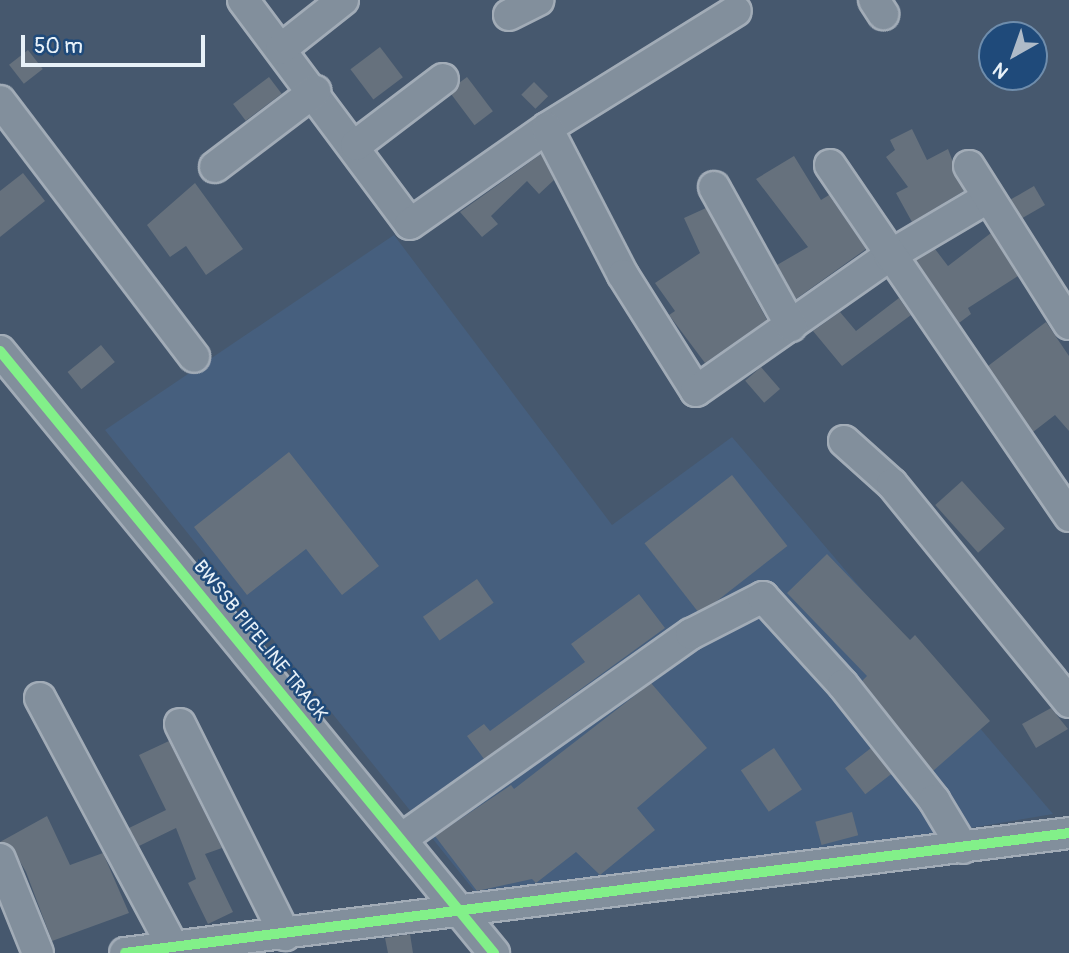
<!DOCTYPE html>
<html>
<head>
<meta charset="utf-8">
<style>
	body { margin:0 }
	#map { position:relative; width:1069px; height:953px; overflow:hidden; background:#46586e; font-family:Pangolin,sans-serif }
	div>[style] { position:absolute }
	.built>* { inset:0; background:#465f7e }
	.building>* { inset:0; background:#66717d; transform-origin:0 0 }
	.roads { filter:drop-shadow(2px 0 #a2acb7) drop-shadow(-2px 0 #a2acb7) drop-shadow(0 2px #a2acb7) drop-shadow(0 -2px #a2acb7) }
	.minor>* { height:30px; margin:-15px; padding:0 15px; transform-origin:15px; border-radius:15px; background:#828f9c }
	.cycleway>* { height:10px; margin:-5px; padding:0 5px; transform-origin:5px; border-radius:5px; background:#82f089 }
	span { translate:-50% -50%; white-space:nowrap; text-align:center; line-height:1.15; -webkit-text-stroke:5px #1f4a7a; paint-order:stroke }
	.street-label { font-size:19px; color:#e8f1f8 }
	.north { position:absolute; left:978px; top:21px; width:70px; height:70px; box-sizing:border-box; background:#1f4a7a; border:2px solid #6f8dac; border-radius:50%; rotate:220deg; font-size:19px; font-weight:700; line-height:28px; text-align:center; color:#e8f1f8 }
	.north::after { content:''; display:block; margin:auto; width:24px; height:32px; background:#afbbc8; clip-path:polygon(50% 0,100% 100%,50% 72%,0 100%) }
	.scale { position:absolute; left:21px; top:35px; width:184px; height:32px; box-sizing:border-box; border:4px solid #e8f1f8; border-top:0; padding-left:9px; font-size:21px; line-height:24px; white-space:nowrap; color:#e8f1f8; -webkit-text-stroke:5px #1f4a7a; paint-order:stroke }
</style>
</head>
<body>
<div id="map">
	<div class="built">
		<i style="clip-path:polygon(394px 235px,612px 525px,732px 437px,1053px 814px,489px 909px,105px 430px)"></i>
	</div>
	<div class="building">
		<i style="left:380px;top:47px;width:38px;height:37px;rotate:53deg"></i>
		<i style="left:28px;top:50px;width:24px;height:24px;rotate:52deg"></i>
		<i style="left:269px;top:77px;width:21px;height:45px;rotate:53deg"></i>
		<i style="left:467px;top:77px;width:43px;height:23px;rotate:53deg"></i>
		<i style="left:534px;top:82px;width:20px;height:18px;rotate:45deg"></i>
		<i style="clip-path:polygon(912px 129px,927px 160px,948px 149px,964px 191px,912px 222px,896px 193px,908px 187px,886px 157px,895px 150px,890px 140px)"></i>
		<i style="clip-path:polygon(541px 154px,554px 180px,539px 194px,527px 181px,491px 216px,498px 224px,482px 237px,460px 212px)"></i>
		<i style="clip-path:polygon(794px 156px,821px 200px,829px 195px,866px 249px,796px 299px,777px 265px,808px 247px,756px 179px)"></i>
		<i style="clip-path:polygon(23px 173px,45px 201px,0 237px,0 191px)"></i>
		<i style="clip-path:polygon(195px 183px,243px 249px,206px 275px,186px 246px,170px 257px,147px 225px)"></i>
		<i style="left:1034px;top:186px;width:22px;height:27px;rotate:60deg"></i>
		<i style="clip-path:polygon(706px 208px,767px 320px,705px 363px,669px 315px,675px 311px,655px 283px,700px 253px,684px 218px)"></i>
		<i style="clip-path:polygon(991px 233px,1018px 276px,968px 308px,971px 314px,959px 323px,916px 260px,935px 249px,948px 266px)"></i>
		<i style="clip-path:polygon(899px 298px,911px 315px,842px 366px,813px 331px,840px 312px,856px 331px)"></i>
		<i style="clip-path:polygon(1046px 322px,1069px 356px,1069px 431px,1055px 415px,1033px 432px,988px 366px)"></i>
		<i style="left:101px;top:345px;width:22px;height:43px;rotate:51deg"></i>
		<i style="left:761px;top:367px;width:29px;height:21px;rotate:49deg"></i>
		<i style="clip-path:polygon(289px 452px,379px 566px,342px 595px,306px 549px,247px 595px,194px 527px)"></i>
		<i style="left:732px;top:475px;width:90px;height:111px;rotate:52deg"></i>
		<i style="left:962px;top:481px;width:64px;height:36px;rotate:48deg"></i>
		<i style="clip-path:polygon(827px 554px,910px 640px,915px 635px,990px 721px,933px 771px,862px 681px,867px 676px,787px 593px)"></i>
		<i style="left:477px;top:579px;width:29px;height:66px;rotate:55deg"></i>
		<i style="clip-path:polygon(639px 594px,665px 628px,484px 759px,467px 736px,484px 724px,490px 731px,585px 662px,571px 644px)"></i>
		<i style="clip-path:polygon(651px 683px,707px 748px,637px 808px,655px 830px,600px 875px,576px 852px,536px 883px,532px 879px,477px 891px,435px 836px,511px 785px,514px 789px)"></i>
		<i style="clip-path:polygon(1051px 708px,1068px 729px,1036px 748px,1022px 724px)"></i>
		<i style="clip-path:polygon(169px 741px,222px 848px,205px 854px,233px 912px,208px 924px,188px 883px,196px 879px,176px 828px,139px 846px,129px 828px,166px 810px,139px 755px)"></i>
		<i style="left:774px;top:748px;width:50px;height:40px;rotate:56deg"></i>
		<i style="left:871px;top:748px;width:33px;height:33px;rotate:52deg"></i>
		<i style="left:852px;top:812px;width:24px;height:38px;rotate:75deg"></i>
		<i style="clip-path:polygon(47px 816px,70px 865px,103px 853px,129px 913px,52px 941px,26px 872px,11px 846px,0 842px)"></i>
		<i style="clip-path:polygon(410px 934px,413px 953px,388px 953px,385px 938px)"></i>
	</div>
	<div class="roads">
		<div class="minor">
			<i style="left:243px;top:0;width:279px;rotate:53.3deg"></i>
			<i style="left:410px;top:224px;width:167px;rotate:-35deg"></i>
			<i style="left:547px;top:128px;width:222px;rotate:-31.8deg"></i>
			<i style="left:874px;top:0;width:17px;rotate:57deg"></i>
			<i style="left:509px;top:15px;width:33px;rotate:-27deg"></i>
			<i style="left:281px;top:49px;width:79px;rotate:-38.3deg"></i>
			<i style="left:0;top:101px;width:321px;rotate:52.8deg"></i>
			<i style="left:547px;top:128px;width:165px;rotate:62.7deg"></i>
			<i style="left:623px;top:275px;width:137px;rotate:57.8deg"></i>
			<i style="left:696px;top:391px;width:236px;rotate:-35deg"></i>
			<i style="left:889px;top:256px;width:114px;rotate:-30.6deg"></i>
			<i style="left:356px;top:145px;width:109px;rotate:-37.2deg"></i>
			<i style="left:830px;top:165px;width:425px;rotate:55.7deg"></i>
			<i style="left:969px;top:166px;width:187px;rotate:57.7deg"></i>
			<i style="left:215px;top:167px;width:126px;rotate:-37.2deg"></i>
			<i style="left:714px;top:187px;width:159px;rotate:61deg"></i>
			<i style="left:0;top:351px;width:779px;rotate:50.63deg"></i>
			<i style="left:844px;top:441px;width:64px;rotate:41.9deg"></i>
			<i style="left:892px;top:484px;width:281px;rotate:50.9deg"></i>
			<i style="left:40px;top:698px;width:289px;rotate:61.9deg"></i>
			<i style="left:180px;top:724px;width:236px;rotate:63.5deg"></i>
			<i style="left:401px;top:839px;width:355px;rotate:-35.3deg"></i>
			<i style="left:691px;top:634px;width:81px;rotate:-27.2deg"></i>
			<i style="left:763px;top:597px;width:119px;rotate:47.7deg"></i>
			<i style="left:843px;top:685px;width:147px;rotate:51.6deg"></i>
			<i style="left:934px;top:800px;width:56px;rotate:58.9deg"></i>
			<i style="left:0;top:859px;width:101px;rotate:68deg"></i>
			<i style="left:125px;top:953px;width:952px;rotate:-7.24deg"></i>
		</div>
	</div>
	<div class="cycleway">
		<i style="left:0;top:351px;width:779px;rotate:50.63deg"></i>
		<i style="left:125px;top:953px;width:952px;rotate:-7.24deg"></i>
	</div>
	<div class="street-label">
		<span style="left:260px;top:641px;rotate:51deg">BWSSB PIPELINE TRACK</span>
	</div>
	<div class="north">N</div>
	<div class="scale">50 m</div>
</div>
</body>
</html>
